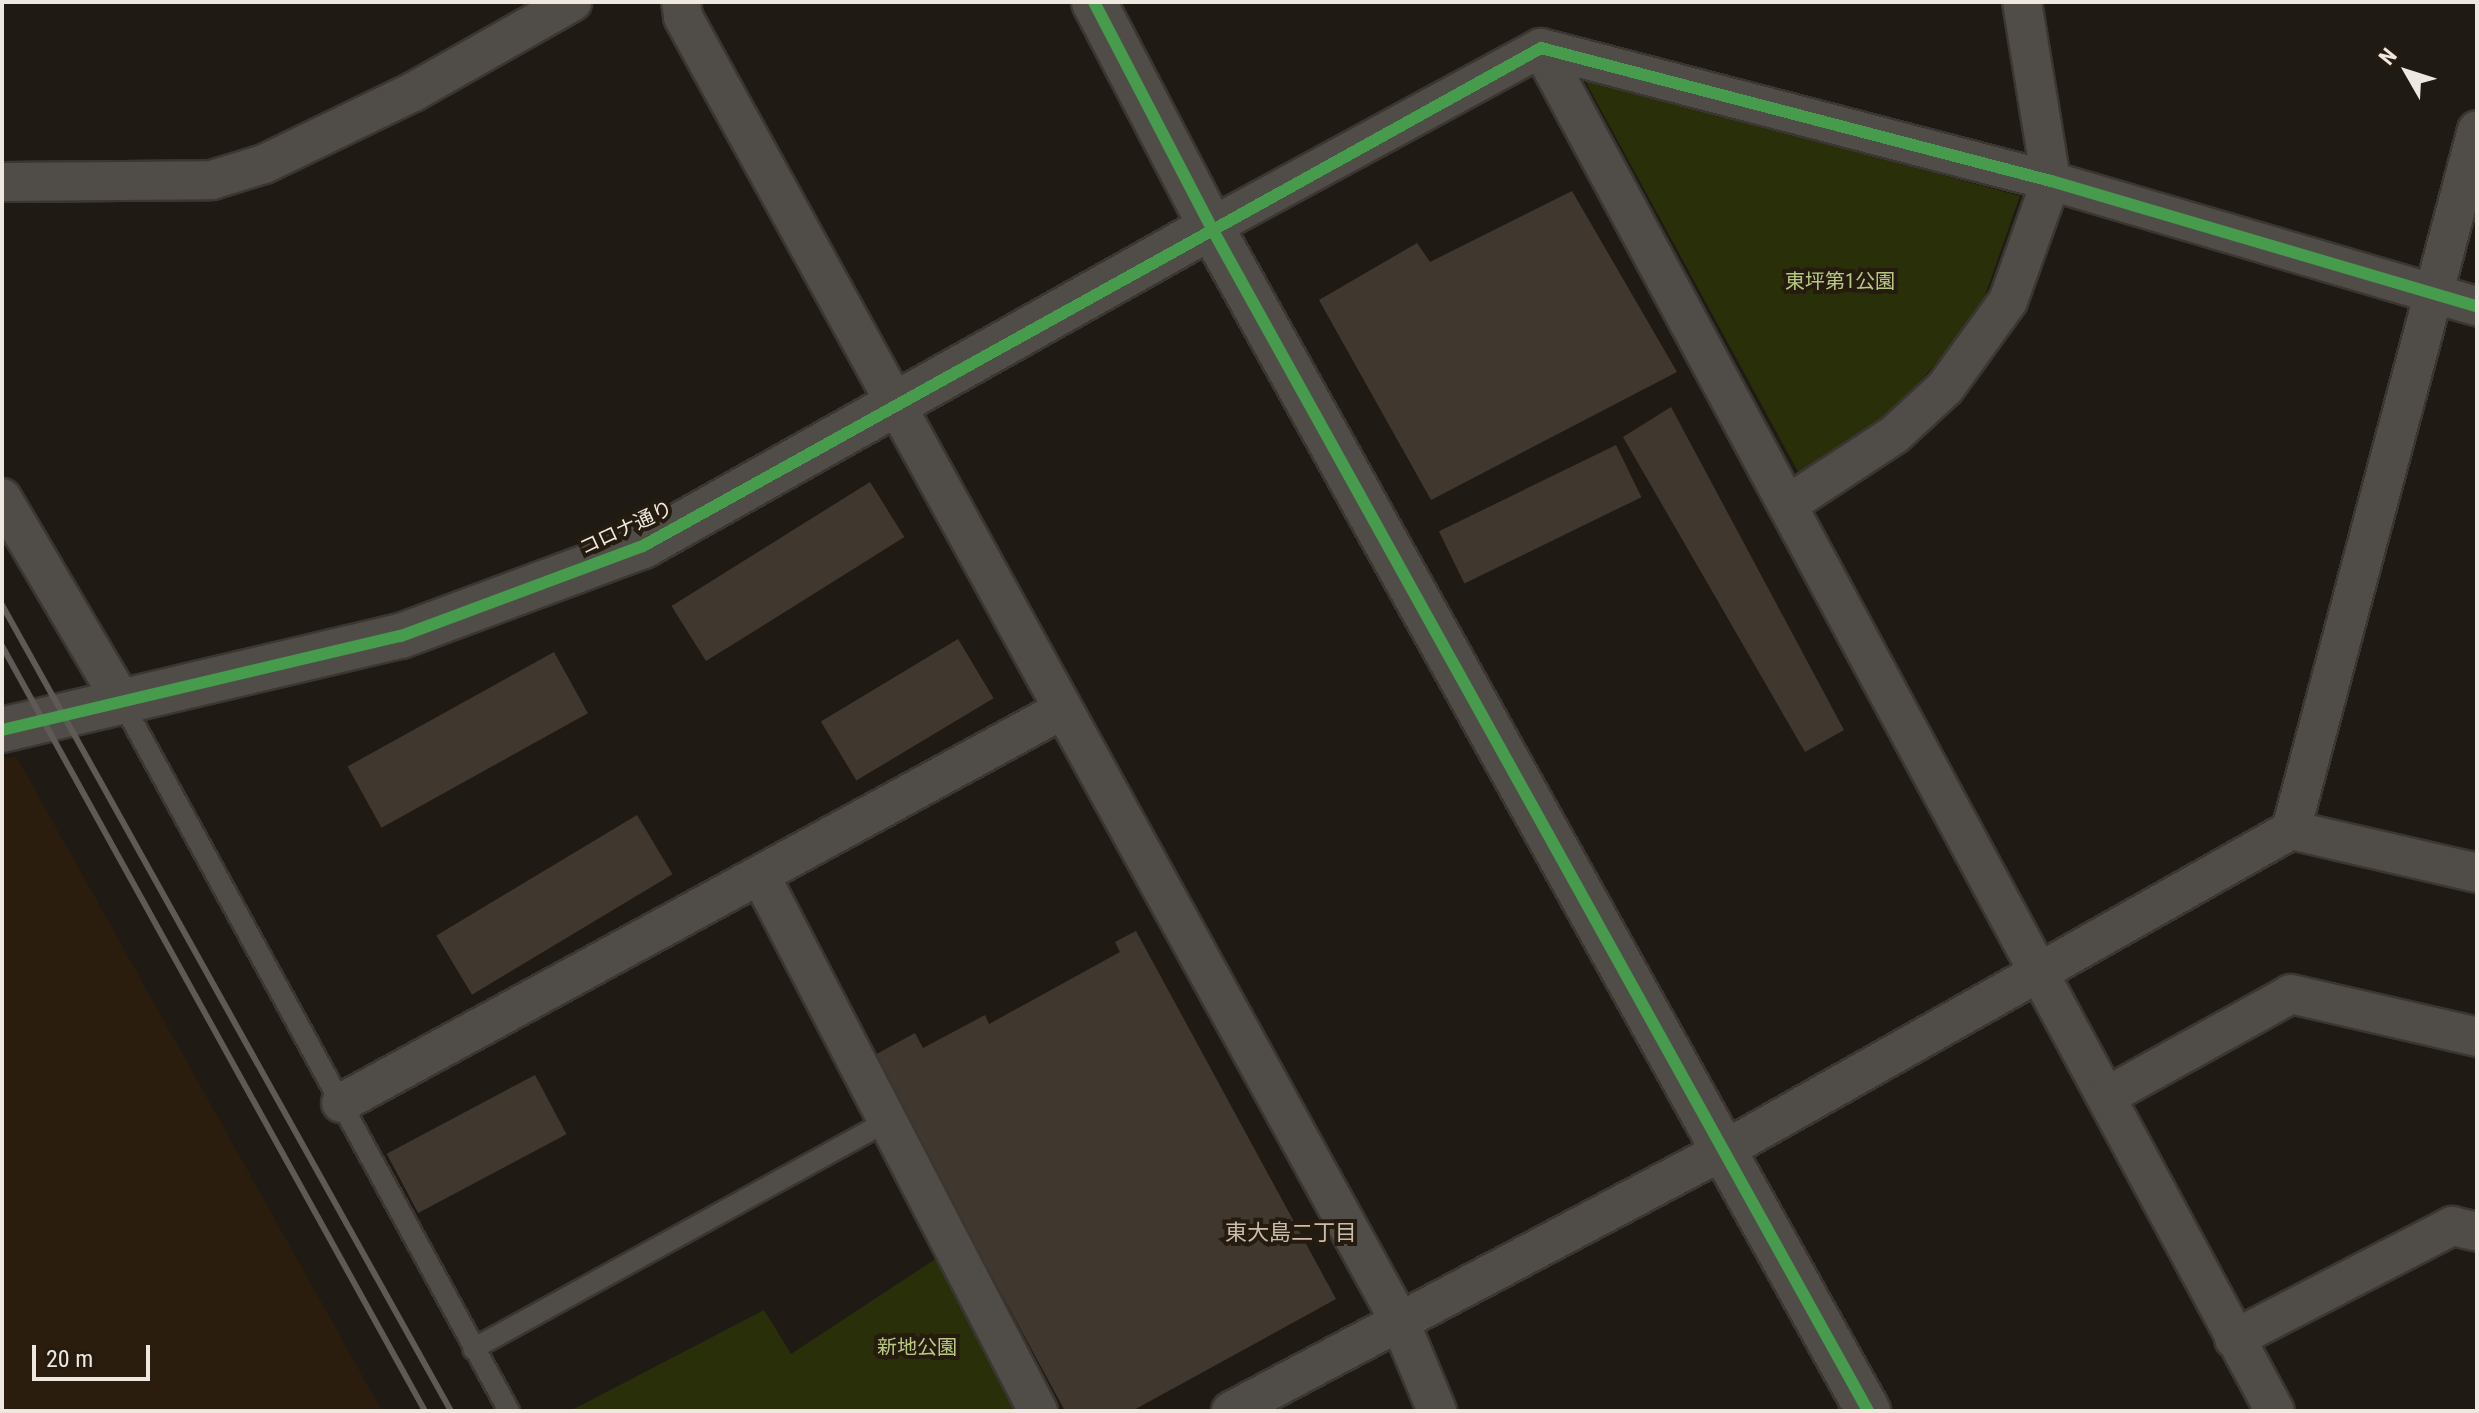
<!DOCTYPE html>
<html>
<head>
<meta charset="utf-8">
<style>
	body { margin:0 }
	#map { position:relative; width:2479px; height:1413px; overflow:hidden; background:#201a14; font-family:"Roboto Condensed","Noto Sans JP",sans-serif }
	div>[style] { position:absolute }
	.built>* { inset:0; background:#2b1d0e }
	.green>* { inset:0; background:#282f09 }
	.building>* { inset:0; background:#40382e; transform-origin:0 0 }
	.roads { filter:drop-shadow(2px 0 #3b3632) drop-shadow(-2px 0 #3b3632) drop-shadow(0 2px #3b3632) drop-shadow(0 -2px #3b3632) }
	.service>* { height:20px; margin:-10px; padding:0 10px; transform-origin:10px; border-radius:10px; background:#504c47 }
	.minor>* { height:38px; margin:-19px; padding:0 19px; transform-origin:19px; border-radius:19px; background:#504c47 }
	.tertiary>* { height:44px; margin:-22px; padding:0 22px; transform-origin:22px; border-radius:22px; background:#504c47 }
	.rail>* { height:6px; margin:-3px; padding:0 3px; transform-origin:3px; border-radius:3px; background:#5f5a55 }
	.cycleway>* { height:12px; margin:-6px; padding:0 6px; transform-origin:6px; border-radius:6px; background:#469c4c }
	span { translate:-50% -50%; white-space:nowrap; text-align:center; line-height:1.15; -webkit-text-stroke:8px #251b0f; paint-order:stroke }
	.park-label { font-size:20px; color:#b8ca82 }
	.street-label { font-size:20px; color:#efe8e0 }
	.neighbourhood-label { font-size:22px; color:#cabcad }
	.frame { position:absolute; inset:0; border:4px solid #efe8e0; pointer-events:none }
	.north { position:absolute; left:2367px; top:32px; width:80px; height:80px; -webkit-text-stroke:6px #251b0f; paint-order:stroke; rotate:309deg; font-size:22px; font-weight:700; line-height:32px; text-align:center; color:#efe8e0 }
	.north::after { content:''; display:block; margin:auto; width:28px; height:36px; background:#efe8e0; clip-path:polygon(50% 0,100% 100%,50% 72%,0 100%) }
	.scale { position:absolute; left:32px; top:1345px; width:118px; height:36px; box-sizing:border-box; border:4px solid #efe8e0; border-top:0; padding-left:10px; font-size:24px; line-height:28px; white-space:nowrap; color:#efe8e0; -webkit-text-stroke:6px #251b0f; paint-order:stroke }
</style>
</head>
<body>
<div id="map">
	<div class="built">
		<i style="clip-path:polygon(16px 756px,382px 1411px,2px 1411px,2px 759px)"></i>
	</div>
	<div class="green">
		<i style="clip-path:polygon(1583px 77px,2020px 196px,1979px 313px,1900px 405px,1802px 479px)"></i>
		<i style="clip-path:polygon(943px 1254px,1020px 1411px,570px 1411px,764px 1310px,791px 1354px)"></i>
	</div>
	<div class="building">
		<i style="clip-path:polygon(1572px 191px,1677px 372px,1431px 500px,1319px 300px,1417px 243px,1430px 262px)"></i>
		<i style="clip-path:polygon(1671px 407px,1844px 730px,1805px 752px,1623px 437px)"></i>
		<i style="left:1616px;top:445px;width:58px;height:197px;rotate:64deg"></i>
		<i style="left:870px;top:482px;width:65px;height:234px;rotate:58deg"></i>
		<i style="left:958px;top:639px;width:69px;height:160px;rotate:59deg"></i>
		<i style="left:554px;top:652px;width:70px;height:236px;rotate:61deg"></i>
		<i style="left:637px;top:815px;width:69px;height:234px;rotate:59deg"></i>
		<i style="clip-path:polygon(1136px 931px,1336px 1299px,1132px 1411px,1065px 1411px,873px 1056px,915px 1033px,923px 1048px,985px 1015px,989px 1024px,1120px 952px,1115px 942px)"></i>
		<i style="left:535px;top:1075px;width:67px;height:168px;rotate:62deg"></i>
	</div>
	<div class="roads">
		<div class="service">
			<i style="left:122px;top:702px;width:808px;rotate:61.37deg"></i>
			<i style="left:473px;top:1349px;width:474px;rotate:-28.8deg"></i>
		</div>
		<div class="minor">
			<i style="left:681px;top:2px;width:15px;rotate:82deg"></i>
			<i style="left:683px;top:17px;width:1489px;rotate:61.21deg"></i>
			<i style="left:1400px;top:1322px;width:96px;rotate:67.4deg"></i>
			<i style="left:1541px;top:48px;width:1548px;rotate:61.7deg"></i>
			<i style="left:2px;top:182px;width:210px;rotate:-0.5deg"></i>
			<i style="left:212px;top:180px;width:54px;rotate:-17.1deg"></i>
			<i style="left:264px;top:164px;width:165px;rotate:-25.8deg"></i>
			<i style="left:413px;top:92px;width:183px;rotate:-29.5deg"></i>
			<i style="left:1211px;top:227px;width:375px;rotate:-28.5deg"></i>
			<i style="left:1541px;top:48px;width:527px;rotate:14.62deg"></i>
			<i style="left:2051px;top:181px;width:444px;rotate:16.4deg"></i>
			<i style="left:2px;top:498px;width:237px;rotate:59.5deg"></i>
			<i style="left:1787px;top:505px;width:128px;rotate:-33.2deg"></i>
			<i style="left:1894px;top:435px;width:69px;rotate:-42.7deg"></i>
			<i style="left:1945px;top:388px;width:107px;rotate:-54.1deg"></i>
			<i style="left:2008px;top:301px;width:127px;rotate:-70.3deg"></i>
			<i style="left:2051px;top:181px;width:181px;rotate:-99.2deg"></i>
			<i style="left:2291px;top:830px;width:724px;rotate:-75.12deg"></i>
			<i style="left:761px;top:877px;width:602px;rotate:62.58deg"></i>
			<i style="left:2107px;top:1096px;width:210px;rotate:-29deg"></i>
			<i style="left:2291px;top:994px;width:191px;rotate:13deg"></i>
			<i style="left:341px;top:1103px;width:821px;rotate:-28.59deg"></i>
			<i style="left:2234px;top:1339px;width:246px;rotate:-27.4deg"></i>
			<i style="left:2452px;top:1226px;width:26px;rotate:13deg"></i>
			<i style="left:1231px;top:1411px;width:560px;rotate:-27.89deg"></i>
			<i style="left:1726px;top:1149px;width:649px;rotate:-29.45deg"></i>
			<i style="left:2291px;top:830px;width:191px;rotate:13deg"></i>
		</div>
		<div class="tertiary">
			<i style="left:1094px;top:2px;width:254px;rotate:62.5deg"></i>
			<i style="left:1211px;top:227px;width:1354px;rotate:60.97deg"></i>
			<i style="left:2px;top:730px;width:410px;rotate:-13.3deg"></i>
			<i style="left:401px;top:636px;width:258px;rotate:-20.4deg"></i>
			<i style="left:643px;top:546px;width:651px;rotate:-29.32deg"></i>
		</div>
	</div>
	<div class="rail">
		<i style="left:2px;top:605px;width:923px;rotate:60.88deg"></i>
		<i style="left:2px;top:646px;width:874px;rotate:61.06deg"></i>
	</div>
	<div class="cycleway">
		<i style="left:1094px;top:2px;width:254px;rotate:62.5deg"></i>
		<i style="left:1211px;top:227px;width:1354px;rotate:60.97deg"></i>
		<i style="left:2px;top:730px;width:410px;rotate:-13.3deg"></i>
		<i style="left:401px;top:636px;width:258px;rotate:-20.4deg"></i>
		<i style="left:643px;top:546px;width:1027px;rotate:-29.01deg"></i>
		<i style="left:1541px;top:48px;width:527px;rotate:14.62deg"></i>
		<i style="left:2051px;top:181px;width:444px;rotate:16.4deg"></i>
	</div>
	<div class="park-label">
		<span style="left:1840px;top:281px">東坪第1公園</span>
		<span style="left:917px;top:1347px">新地公園</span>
	</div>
	<div class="street-label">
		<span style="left:626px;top:528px;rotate:-25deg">コロナ通り</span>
	</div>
	<div class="neighbourhood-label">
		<span style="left:1291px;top:1233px">東大島二丁目</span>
	</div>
	<div class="frame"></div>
	<div class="north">N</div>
	<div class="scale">20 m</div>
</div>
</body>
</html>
